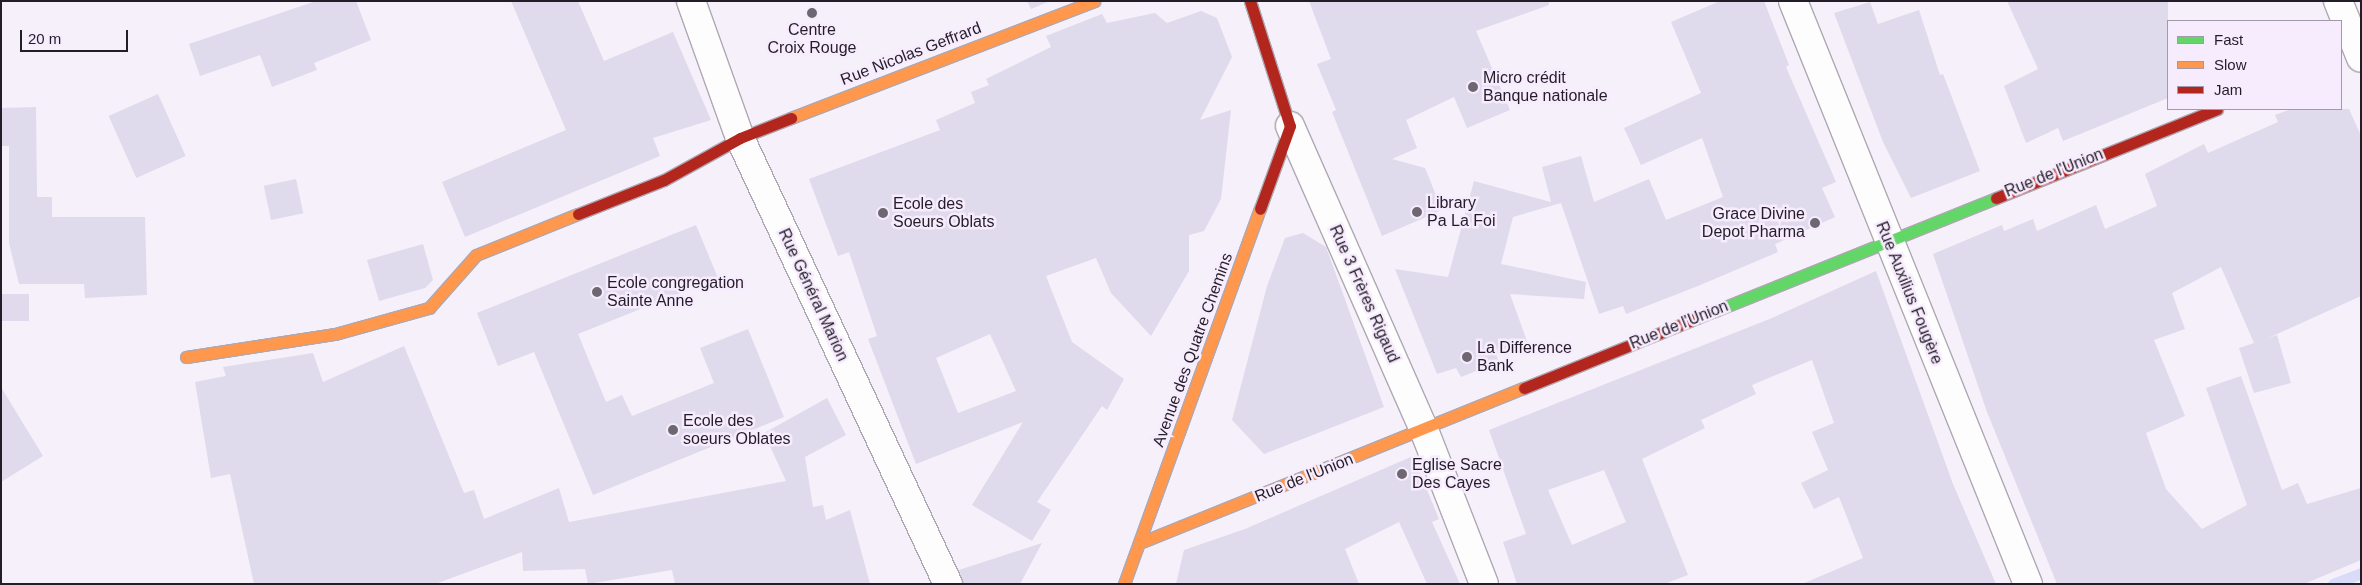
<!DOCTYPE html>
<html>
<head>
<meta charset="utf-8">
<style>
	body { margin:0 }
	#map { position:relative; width:2362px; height:585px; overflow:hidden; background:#f6f0fa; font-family:Helvetica,sans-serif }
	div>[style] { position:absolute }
	.stream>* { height:11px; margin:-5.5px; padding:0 5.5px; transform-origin:5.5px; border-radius:5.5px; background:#d8dcf9 }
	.building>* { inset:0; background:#dfdaec; transform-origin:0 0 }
	.roads { filter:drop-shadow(1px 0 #aea8b2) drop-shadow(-1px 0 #aea8b2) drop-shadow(0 1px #aea8b2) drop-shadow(0 -1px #aea8b2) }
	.street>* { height:28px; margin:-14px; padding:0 14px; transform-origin:14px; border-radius:14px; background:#fefdfe }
	.fast>* { height:11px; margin:-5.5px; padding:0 5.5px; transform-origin:5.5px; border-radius:5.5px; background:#63d668 }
	.slow>* { height:11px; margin:-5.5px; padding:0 5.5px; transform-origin:5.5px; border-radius:5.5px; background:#ff974d }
	.jam>* { height:11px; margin:-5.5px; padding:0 5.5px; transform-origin:5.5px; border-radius:5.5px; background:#b3261e }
	.dots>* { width:14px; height:14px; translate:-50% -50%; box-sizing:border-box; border:2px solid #f7ecfe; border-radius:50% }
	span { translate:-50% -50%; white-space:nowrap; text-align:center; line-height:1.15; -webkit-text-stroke:5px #f7ecfe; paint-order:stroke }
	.poi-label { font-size:16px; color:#241d28 }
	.left { translate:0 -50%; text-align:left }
	.right { translate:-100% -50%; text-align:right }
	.street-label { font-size:16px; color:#241d28 }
	.frame { position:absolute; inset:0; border:2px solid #241d28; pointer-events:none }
	.legend { position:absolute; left:2167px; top:20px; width:175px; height:90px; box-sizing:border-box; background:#f7ecfe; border:1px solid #a399a8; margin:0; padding:6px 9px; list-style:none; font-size:15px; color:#241d28 }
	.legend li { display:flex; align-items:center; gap:10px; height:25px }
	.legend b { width:25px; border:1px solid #a399a8 }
	.scale { position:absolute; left:20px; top:30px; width:108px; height:22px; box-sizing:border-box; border:2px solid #241d28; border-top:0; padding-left:6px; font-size:15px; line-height:18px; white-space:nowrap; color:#241d28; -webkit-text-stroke:4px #f7ecfe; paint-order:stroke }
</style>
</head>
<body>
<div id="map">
	<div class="stream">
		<i style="left:2333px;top:584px;width:30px;rotate:-21deg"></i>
	</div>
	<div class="building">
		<i style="clip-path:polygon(316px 1px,356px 1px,371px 40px,314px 63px,317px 70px,272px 87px,260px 55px,200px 76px,189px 44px)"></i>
		<i style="clip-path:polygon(511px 1px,578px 1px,604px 61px,673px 32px,711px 120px,653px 138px,660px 156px,465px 237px,442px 182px,566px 130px)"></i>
		<i style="clip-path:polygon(1027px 1px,1050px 1px,1031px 9px)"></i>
		<i style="clip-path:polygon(1309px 1px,1549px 1px,1549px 5px,1476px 31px,1510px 110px,1467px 128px,1454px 97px,1406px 120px,1417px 148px,1392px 159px,1425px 168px,1442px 210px,1382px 236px,1332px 112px,1336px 110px,1317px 64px,1331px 59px)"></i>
		<i style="clip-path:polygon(1720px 1px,1764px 1px,1789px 65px,1786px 67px,1836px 182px,1822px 188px,1835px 217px,1775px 244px,1778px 252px,1698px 286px,1626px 314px,1623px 306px,1599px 314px,1561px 203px,1513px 217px,1501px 264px,1586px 282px,1584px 299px,1510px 294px,1528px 344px,1496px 354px,1499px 362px,1461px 377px,1456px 368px,1437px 374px,1395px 269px,1448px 277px,1474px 181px,1551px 202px,1542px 167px,1581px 156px,1594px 202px,1649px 179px,1666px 220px,1723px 197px,1702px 138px,1641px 165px,1624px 128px,1701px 93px,1671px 22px)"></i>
		<i style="clip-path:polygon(2007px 1px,2168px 1px,2168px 98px,2063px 141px,2058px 128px,2026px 143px,2004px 86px,2038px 69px)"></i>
		<i style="clip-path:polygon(1870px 2px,1878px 24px,1919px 10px,1940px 75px,1943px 74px,1980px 171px,1911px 198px,1883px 142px,1834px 13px)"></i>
		<i style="clip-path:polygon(evenodd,1201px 11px,1217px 18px,1232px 57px,1200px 120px,1231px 110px,1221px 199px,1204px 231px,1189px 235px,1189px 271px,1151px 336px,1111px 293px,1096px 258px,1046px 276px,1072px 342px,1124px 379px,1107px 410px,1102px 406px,1037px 502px,1051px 510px,1032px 541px,972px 505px,1023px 422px,916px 464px,868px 339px,877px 336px,849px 252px,838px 256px,809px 179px,940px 130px,936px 120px,975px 103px,971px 92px,989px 85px,986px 79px,1051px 47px,1046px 36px,1102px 14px,1107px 23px,1155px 13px,1167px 23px,1201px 11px,990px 334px,1016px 391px,958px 413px,936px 358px,990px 334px)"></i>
		<i style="left:158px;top:94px;width:68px;height:54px;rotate:66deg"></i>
		<i style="clip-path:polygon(36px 107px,37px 197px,52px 197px,52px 217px,145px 217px,147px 295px,85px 298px,84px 284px,19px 284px,9px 243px,9px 146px,1px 146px,1px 108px)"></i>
		<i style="clip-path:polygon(2291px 109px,2349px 109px,2361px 136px,2361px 296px,2266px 339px,2277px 335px,2291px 383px,2254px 393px,2239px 348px,2254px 343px,2221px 267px,2172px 293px,2185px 329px,2154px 340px,2185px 416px,2146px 433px,2166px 489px,2202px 529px,2247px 505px,2206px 388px,2241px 376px,2282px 490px,2298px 483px,2307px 504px,2361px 488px,2361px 560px,2304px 584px,2057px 584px,1987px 412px,1933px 254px,2002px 225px,2004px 231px,2033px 219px,2037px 231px,2096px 205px,2105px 229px,2157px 206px,2145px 174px,2204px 144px,2208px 153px,2278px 122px,2275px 115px)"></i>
		<i style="left:296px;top:179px;width:35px;height:33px;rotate:78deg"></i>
		<i style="clip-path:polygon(696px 225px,718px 278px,578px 334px,606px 402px,622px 395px,632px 416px,714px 383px,700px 348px,748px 329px,784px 417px,593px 495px,534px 352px,498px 366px,477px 313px)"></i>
		<i style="clip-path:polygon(1303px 233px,1326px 247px,1384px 407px,1264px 454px,1232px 420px,1267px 286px,1285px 238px)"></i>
		<i style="clip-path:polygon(423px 244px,433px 280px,425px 288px,379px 301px,367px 260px)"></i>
		<i style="clip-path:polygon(evenodd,1876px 271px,1953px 484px,1996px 584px,1802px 584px,1863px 558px,1839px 497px,1814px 509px,1801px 483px,1828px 470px,1812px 432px,1834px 423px,1812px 360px,1752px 385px,1756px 394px,1701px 420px,1705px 428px,1642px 459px,1688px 575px,1664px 584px,1517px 584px,1503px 542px,1526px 534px,1489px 430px,1772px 318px,1876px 271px,1604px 470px,1626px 522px,1572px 545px,1548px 490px,1604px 470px)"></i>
		<i style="left:1px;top:294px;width:28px;height:27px"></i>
		<i style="clip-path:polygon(404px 346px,464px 493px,474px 490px,484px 519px,559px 488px,569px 522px,786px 481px,764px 433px,827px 398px,846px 435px,805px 457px,813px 507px,823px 505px,826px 520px,850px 510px,870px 584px,675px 584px,672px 570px,588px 584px,585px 569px,523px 571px,522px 552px,435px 584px,254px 584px,230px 474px,211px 478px,195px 382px,226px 376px,223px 367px,313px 353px,323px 382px)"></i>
		<i style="clip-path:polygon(1px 387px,43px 456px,1px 482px)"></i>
		<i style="clip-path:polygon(1413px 456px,1439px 519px,1432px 522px,1460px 584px,1427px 584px,1399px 522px,1345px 549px,1359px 584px,1176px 584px,1184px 550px,1245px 529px)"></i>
		<i style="clip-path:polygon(1042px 543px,1020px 584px,963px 584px,959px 570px)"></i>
	</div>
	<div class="roads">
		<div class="street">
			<i style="left:691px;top:1px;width:145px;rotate:70.3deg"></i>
			<i style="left:740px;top:138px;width:492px;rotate:65deg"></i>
			<i style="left:1793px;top:1px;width:629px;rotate:68.05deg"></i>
			<i style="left:2338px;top:1px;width:61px;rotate:68deg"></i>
			<i style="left:1290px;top:126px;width:332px;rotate:66.2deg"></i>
			<i style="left:1424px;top:430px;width:165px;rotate:68.7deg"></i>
		</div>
		<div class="fast">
			<i style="left:1715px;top:311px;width:303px;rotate:-21.9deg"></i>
		</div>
		<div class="slow">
			<i style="left:791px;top:118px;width:325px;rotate:-21.1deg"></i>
			<i style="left:186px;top:357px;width:151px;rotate:-8.8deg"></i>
			<i style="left:335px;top:334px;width:98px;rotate:-15.5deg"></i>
			<i style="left:429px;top:308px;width:71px;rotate:-48.4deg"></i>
			<i style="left:476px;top:255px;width:110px;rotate:-21.9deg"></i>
			<i style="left:1142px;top:542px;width:412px;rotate:-22deg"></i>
			<i style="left:1124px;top:584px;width:399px;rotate:-70.1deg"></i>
		</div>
		<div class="jam">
			<i style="left:1250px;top:1px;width:131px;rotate:72.3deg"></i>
			<i style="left:1290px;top:126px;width:88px;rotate:109.9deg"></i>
			<i style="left:1996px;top:198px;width:238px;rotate:-21.9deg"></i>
			<i style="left:578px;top:214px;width:92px;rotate:-21.6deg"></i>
			<i style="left:664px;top:180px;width:87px;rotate:-28.9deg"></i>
			<i style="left:740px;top:138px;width:55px;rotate:-21.4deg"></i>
			<i style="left:1524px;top:388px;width:206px;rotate:-22deg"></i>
		</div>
	</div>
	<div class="dots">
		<i style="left:812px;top:13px;background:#6e6772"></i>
		<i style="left:1473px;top:87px;background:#6e6772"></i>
		<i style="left:1417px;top:212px;background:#6e6772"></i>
		<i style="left:883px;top:213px;background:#6e6772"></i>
		<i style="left:1815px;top:223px;background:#6e6772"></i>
		<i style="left:597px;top:292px;background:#6e6772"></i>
		<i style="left:1467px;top:357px;background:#6e6772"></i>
		<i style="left:673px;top:430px;background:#6e6772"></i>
		<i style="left:1402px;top:474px;background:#6e6772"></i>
	</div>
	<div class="poi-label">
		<span style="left:812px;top:39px">Centre<br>Croix Rouge</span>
		<span class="left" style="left:1483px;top:87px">Micro crédit<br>Banque nationale</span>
		<span class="left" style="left:1427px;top:212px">Library<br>Pa La Foi</span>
		<span class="left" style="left:893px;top:213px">Ecole des<br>Soeurs Oblats</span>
		<span class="right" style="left:1805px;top:223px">Grace Divine<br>Depot Pharma</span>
		<span class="left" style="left:607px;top:292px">Ecole congregation<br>Sainte Anne</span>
		<span class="left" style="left:1477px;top:357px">La Difference<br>Bank</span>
		<span class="left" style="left:683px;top:430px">Ecole des<br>soeurs Oblates</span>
		<span class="left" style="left:1412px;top:474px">Eglise Sacre<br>Des Cayes</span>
	</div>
	<div class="street-label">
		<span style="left:911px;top:54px;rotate:-21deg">Rue Nicolas Geffrard</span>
		<span style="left:2054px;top:173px;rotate:-22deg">Rue de l'Union</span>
		<span style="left:1909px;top:293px;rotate:68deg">Rue Auxilius Fougère</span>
		<span style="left:1364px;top:294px;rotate:66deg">Rue 3 Frères Rigaud</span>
		<span style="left:813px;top:295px;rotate:65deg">Rue Général Marion</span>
		<span style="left:1679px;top:325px;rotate:-22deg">Rue de l'Union</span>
		<span style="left:1193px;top:350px;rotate:-70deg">Avenue des Quatre Chemins</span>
		<span style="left:1304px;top:478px;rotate:-22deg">Rue de l'Union</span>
	</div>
	<div class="frame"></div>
	<ul class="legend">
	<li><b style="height:6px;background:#63d668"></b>Fast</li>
	<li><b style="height:6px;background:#ff974d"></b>Slow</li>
	<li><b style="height:6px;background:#b3261e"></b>Jam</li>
	</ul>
	<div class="scale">20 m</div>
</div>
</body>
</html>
